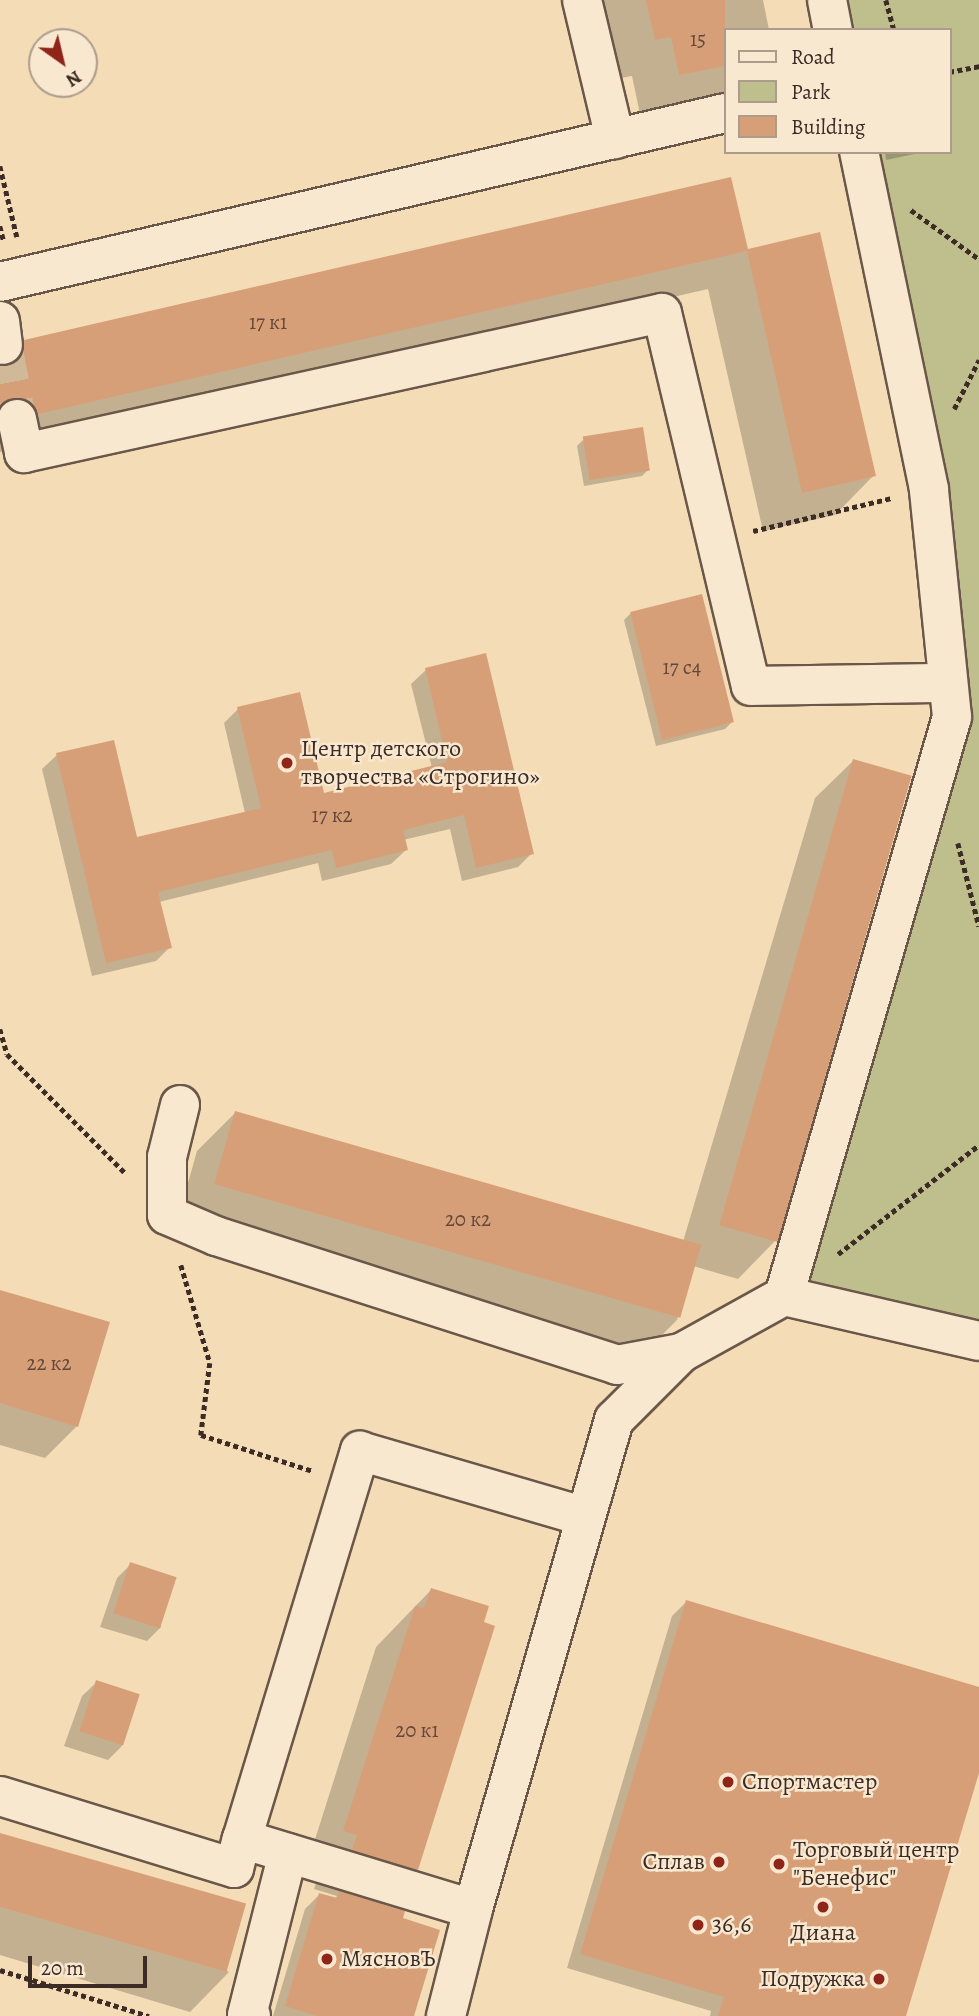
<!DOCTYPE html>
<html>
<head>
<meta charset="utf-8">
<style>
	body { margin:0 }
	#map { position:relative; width:979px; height:2016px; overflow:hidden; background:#f4dcb6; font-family:Alegreya,serif }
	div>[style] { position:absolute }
	.green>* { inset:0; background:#bebf8c }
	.shadow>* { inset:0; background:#0003 }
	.building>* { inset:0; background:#d79f78; transform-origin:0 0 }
	.minor-tunnel>* { height:38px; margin-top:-19px; transform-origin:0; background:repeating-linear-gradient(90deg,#cfb999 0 38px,transparent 0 57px) }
	.path>* { height:4.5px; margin-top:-2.25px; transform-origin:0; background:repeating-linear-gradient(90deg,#3d2b25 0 5px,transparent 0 8.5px) }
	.roads { filter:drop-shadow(2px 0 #6b5749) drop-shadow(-2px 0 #6b5749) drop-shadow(0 2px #6b5749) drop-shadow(0 -2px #6b5749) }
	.minor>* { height:38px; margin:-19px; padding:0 19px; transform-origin:19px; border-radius:19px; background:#f8e8d0 }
	.dots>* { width:19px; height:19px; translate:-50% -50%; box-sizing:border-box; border:4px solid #f8e8d0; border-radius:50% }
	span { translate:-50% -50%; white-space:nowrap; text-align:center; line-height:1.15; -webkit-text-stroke:5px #f8e8d0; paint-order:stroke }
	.number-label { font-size:21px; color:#64483a }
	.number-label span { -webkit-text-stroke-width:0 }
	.poi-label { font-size:24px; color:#3d2b25 }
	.left { translate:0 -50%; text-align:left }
	.right { translate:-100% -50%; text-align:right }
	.legend { position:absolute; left:724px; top:28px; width:228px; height:126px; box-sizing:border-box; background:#f8e8d0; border:2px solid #ad9c8c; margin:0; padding:9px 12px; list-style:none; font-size:21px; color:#3d2b25 }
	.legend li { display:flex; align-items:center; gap:14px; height:35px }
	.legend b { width:35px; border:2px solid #ad9c8c }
	.north { position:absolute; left:28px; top:28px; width:70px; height:70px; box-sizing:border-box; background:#f8e8d0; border:2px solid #ad9c8c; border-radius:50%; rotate:146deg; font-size:19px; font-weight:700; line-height:28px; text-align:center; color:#3d2b25 }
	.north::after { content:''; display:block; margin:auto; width:24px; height:32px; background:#8f2418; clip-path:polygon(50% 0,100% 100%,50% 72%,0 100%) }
	.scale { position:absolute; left:28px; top:1956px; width:119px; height:32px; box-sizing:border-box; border:4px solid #3d2b25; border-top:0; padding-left:9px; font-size:21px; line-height:24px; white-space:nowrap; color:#3d2b25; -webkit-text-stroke:5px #f8e8d0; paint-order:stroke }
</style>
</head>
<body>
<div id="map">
	<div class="green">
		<i style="clip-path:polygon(843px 0,979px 0,979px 1341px,784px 1296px,952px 717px,870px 152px,949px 152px,949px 30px,848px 30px)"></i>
	</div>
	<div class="shadow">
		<i style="clip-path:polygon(599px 0,763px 0,769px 30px,725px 30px,725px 96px,640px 114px,632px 76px,615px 79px)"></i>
		<i style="clip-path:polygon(885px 152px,924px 152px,886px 160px)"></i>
		<i style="clip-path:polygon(819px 234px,874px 475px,835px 515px,763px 531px,708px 289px,0 452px,0 367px,25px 341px,746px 251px)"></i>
		<i style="clip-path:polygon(584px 439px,649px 469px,642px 476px,584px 486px,577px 446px)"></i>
		<i style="clip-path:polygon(631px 613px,732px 722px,725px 729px,656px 746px,624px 620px)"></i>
		<i style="clip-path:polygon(426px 670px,532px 853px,518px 867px,462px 881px,450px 829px,403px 840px,406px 850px,391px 864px,322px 881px,318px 863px,159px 902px,170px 947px,156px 961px,92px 976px,42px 769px,57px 755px,135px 839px,245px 813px,224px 723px,238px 709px,323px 795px,432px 768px,411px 684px)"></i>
		<i style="clip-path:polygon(853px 761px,775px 1241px,738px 1279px,693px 1266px,677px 1320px,639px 1358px,177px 1222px,197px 1151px,235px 1113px,682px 1245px,815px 798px)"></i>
		<i style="clip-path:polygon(0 1292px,77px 1426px,45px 1458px,0 1445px)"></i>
		<i style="clip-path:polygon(131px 1564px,161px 1627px,147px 1641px,100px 1627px,117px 1578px)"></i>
		<i style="clip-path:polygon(431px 1590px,417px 1869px,380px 1905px,413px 2016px,273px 2016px,305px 1909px,319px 1895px,334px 1899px,337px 1896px,314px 1889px,319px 1875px,305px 1871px,376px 1647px)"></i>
		<i style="clip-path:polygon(686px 1602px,979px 1689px,979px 1767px,904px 2016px,710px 2016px,711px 2011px,567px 1968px,672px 1616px)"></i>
		<i style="clip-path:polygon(97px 1682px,122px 1746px,108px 1760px,64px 1746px,82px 1696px)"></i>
		<i style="clip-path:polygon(0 1835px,229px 1972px,190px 2012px,0 1955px)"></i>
	</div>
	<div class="building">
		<i style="clip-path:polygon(646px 0,725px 0,725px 66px,679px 75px,671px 37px,655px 40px)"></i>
		<i style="clip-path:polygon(731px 177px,748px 249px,820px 232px,876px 476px,802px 493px,747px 251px,38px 414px,33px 404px,23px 398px,12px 398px,0 406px,0 366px,17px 362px,23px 353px,24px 340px)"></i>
		<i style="left:643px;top:427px;width:44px;height:61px;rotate:81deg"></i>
		<i style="left:702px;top:594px;width:132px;height:74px;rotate:76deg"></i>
		<i style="clip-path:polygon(486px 653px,534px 854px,476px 868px,464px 815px,403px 830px,408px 850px,336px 868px,332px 850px,158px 892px,172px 948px,106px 963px,56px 753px,114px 740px,137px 837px,261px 808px,237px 707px,300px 692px,324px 793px,447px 762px,425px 668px)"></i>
		<i style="left:853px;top:759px;width:61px;height:485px;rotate:16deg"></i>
		<i style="left:235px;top:1111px;width:485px;height:76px;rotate:16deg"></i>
		<i style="clip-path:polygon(0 1290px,110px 1322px,78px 1427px,0 1403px)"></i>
		<i style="left:130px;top:1562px;width:49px;height:54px;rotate:18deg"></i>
		<i style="clip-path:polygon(431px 1588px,489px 1606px,484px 1622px,495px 1626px,418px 1870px,352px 1850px,357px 1835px,343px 1831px,415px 1606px,424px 1608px)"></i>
		<i style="clip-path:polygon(686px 1600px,979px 1687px,979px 1773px,906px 2016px,718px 2016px,724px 1997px,580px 1954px)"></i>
		<i style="left:96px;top:1680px;width:46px;height:54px;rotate:18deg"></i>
		<i style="left:0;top:1833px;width:256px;height:71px;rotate:16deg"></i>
		<i style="clip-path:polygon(339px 1891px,405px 1911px,403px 1918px,440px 1930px,414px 2016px,317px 2016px,285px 2006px,319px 1893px,337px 1898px)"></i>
	</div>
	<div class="minor-tunnel">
		<i style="left:3px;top:345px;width:75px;rotate:79.3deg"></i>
	</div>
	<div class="path">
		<i style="left:886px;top:0;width:31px;rotate:75deg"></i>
		<i style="left:949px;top:72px;width:31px;rotate:-11deg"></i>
		<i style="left:0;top:166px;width:73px;rotate:76.5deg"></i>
		<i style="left:911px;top:210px;width:84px;rotate:35.8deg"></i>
		<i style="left:0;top:226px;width:16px;rotate:76deg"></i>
		<i style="left:954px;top:409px;width:55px;rotate:-63deg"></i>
		<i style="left:753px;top:531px;width:142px;rotate:-13.4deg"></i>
		<i style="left:958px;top:843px;width:86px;rotate:75.8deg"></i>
		<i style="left:0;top:1029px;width:26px;rotate:74deg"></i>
		<i style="left:7px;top:1054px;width:169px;rotate:45.2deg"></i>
		<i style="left:838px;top:1254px;width:178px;rotate:-37.7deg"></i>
		<i style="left:181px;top:1265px;width:102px;rotate:73.5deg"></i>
		<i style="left:210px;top:1363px;width:73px;rotate:97.1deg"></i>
		<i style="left:201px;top:1435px;width:118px;rotate:17.8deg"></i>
		<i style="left:0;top:1970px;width:156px;rotate:17.2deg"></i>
	</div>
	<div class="roads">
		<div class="minor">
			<i style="left:582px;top:0;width:143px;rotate:76.6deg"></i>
			<i style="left:827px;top:0;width:31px;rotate:79deg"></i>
			<i style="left:0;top:282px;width:744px;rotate:-13.12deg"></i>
			<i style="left:0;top:321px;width:24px;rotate:83deg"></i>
			<i style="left:17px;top:419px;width:35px;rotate:78deg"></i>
			<i style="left:24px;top:453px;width:653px;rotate:-12.38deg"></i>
			<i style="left:662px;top:313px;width:383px;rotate:76.6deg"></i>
			<i style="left:751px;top:686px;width:197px;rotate:-0.9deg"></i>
			<i style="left:180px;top:1105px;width:54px;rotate:104deg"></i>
			<i style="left:167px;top:1157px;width:58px;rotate:90deg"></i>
			<i style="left:167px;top:1215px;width:53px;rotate:23.2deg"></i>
			<i style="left:216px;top:1236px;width:421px;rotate:17.8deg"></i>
			<i style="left:617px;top:1365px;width:65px;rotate:-10.6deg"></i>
			<i style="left:784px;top:1296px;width:200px;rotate:13deg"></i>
			<i style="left:0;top:1796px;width:245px;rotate:17.1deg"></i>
			<i style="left:234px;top:1868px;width:30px;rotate:-75deg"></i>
			<i style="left:242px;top:1839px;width:241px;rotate:16.9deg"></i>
			<i style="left:242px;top:1839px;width:406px;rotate:-73.1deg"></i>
			<i style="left:360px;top:1451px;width:235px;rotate:16.3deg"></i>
			<i style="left:251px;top:2016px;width:4px;rotate:-166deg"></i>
			<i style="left:247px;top:2015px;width:167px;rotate:-75.8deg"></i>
			<i style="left:446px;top:2016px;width:110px;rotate:-75.8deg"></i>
			<i style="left:473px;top:1909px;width:509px;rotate:-73.92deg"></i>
			<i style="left:614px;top:1420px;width:95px;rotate:-45deg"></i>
			<i style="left:681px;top:1353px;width:118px;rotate:-29deg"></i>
			<i style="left:784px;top:1296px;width:603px;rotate:-73.82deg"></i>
			<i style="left:952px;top:717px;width:229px;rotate:-95.8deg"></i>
			<i style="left:929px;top:489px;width:344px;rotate:-101.7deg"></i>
		</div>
	</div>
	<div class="dots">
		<i style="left:287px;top:763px;background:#8f2418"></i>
		<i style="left:728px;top:1782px;background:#8f2418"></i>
		<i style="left:719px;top:1862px;background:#8f2418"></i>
		<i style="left:779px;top:1864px;background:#8f2418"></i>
		<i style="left:823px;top:1907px;background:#8f2418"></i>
		<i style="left:698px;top:1925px;background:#8f2418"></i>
		<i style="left:327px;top:1959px;background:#8f2418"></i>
		<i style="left:879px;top:1979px;background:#8f2418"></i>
	</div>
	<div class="number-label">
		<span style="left:698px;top:39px">15</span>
		<span style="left:268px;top:322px">17 к1</span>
		<span style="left:682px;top:667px">17 с4</span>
		<span style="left:332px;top:815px">17 к2</span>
		<span style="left:468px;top:1219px">20 к2</span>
		<span style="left:49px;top:1363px">22 к2</span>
		<span style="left:417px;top:1730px">20 к1</span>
	</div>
	<div class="poi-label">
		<span class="left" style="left:301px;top:763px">Центр детского<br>творчества «Строгино»</span>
		<span class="left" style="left:742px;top:1782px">Спортмастер</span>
		<span class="left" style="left:793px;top:1864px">Торговый центр<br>"Бенефис"</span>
		<span class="right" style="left:705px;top:1862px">Сплав</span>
		<span class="left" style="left:712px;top:1925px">36,6</span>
		<span style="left:823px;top:1933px">Диана</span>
		<span class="left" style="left:341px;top:1959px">МясновЪ</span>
		<span class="right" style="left:865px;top:1979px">Подружка</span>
	</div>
	<ul class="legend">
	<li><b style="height:9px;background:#f8e8d0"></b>Road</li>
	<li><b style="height:19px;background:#bebf8c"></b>Park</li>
	<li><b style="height:19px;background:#d79f78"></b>Building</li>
	</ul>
	<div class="north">N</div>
	<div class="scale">20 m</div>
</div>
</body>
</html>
